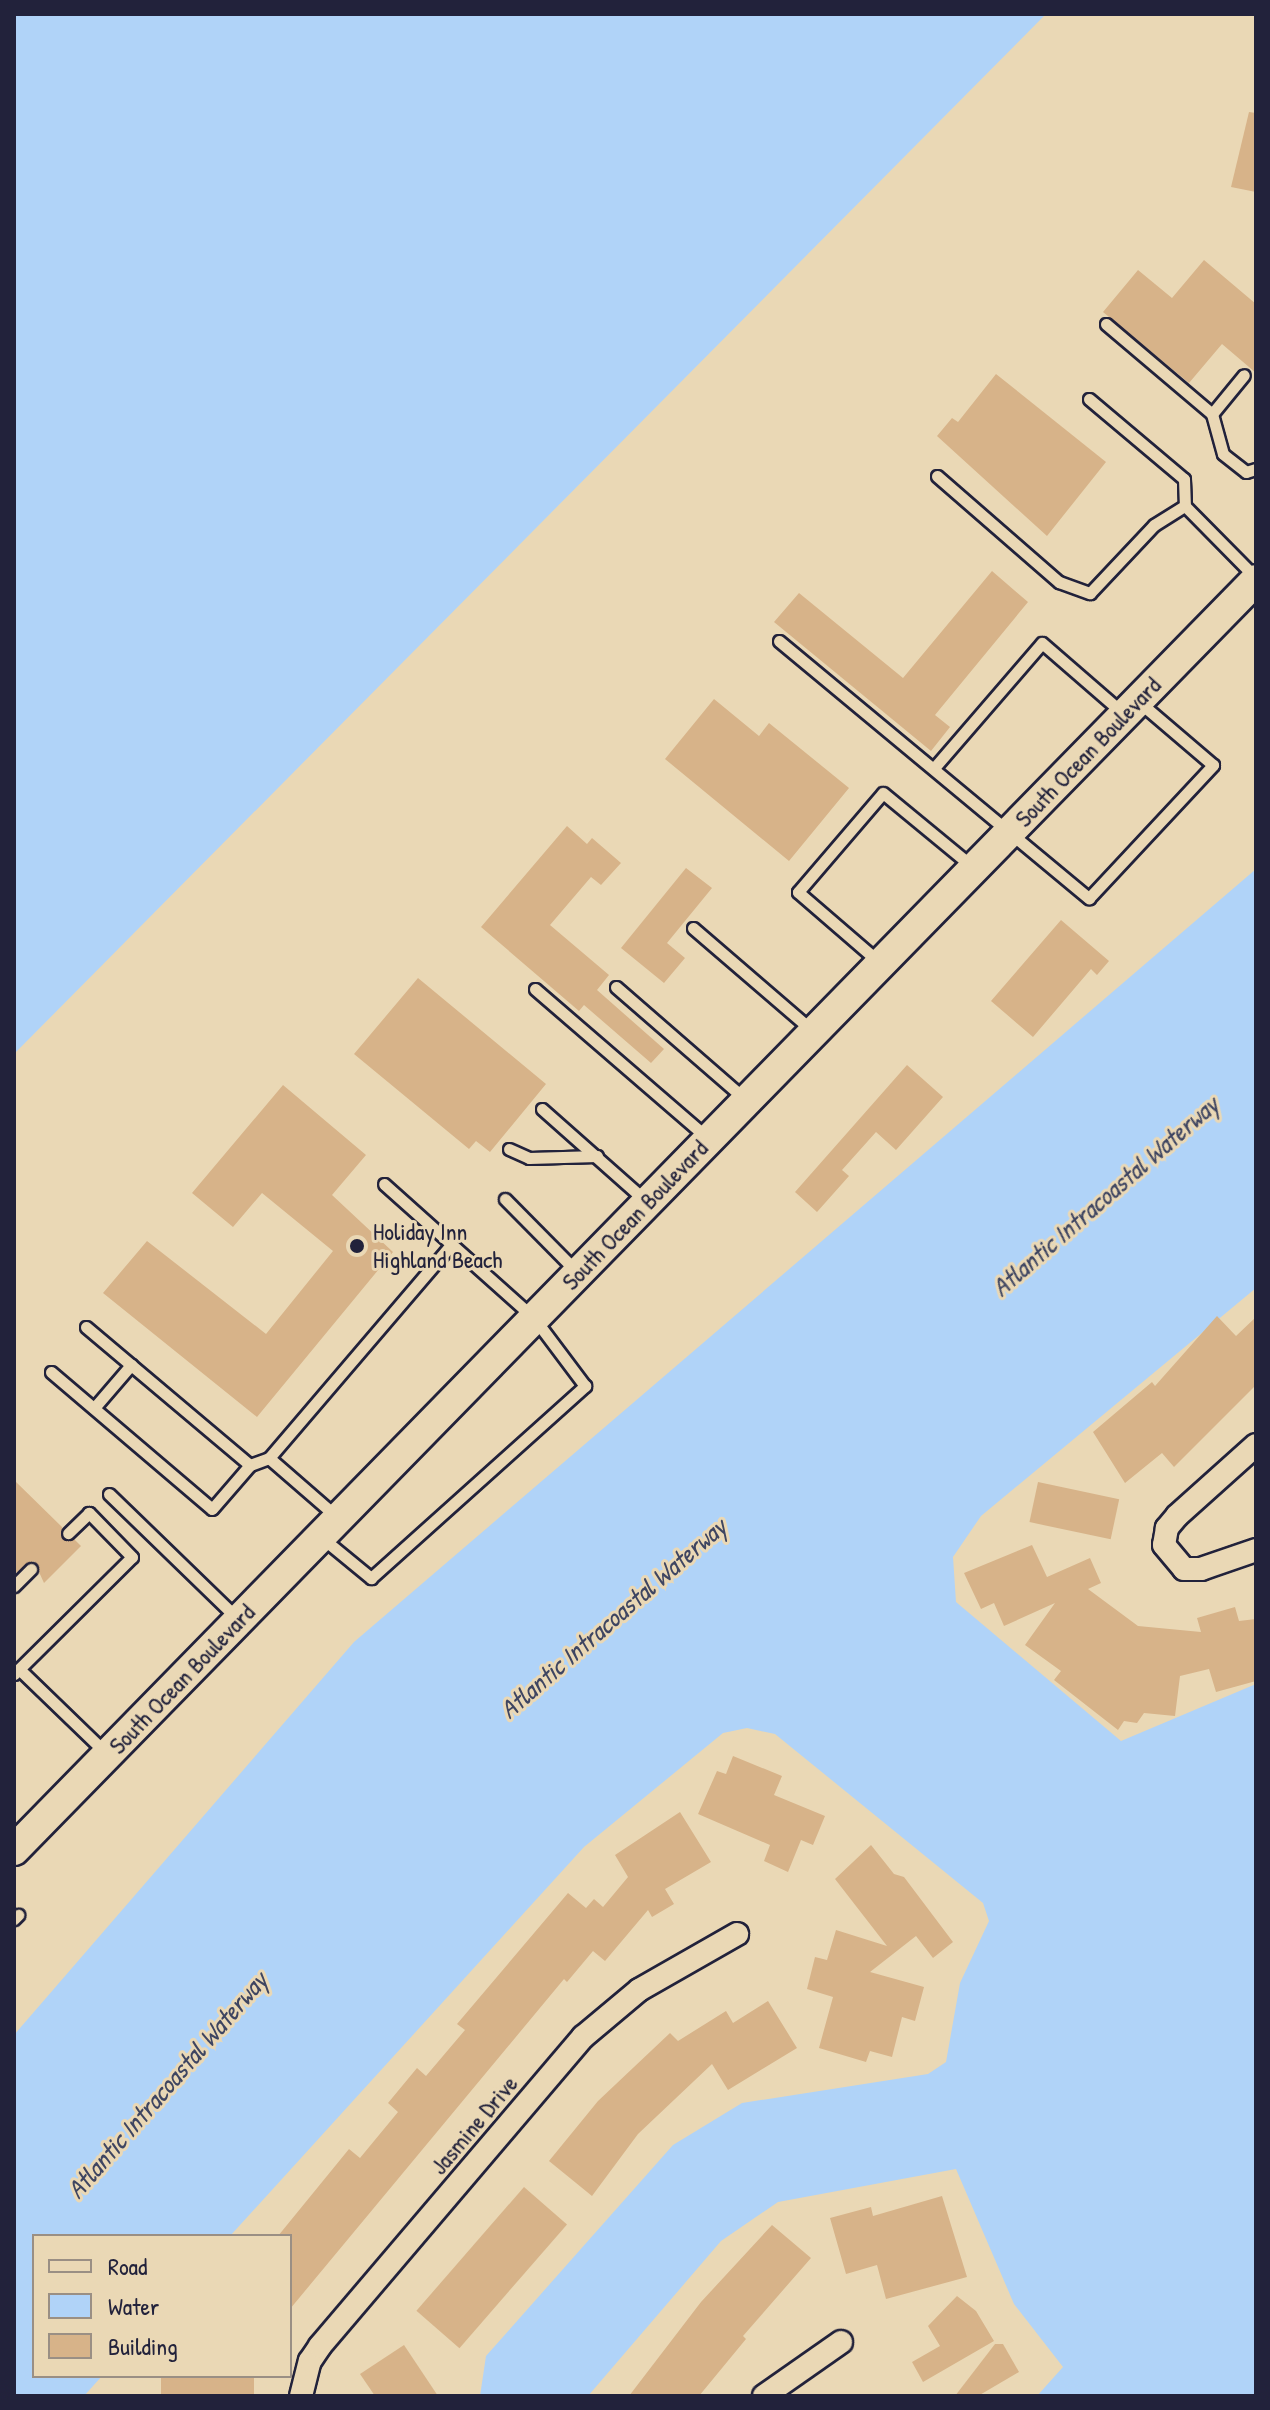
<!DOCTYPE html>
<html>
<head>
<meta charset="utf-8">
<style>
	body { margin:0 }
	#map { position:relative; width:1270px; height:2410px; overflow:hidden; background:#ead8b5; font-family:"Patrick Hand",sans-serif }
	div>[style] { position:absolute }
	.water>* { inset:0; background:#b0d3f8 }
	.building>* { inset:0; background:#d7b389; transform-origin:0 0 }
	.roads { filter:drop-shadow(2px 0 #22223b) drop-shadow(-2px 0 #22223b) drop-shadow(0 2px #22223b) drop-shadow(0 -2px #22223b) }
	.lane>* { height:11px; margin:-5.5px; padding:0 5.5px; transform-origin:5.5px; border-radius:5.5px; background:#ead8b5 }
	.street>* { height:22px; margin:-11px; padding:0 11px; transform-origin:11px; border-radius:11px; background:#ead8b5 }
	.secondary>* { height:30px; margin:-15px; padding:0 15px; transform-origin:15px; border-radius:15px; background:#ead8b5 }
	.dots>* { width:22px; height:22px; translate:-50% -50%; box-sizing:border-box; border:4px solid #ead8b5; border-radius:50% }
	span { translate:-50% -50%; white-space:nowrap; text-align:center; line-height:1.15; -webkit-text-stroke:6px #ead8b5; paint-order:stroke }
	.street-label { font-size:24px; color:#22223b }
	.poi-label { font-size:24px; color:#22223b }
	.left { translate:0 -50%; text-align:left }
	.water-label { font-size:26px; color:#3e4561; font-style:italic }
	.frame { position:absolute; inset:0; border:16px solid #22223b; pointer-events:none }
	.legend { position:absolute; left:32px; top:2234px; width:260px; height:144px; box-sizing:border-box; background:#ead8b5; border:2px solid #9a8f84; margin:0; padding:10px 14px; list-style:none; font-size:24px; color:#22223b }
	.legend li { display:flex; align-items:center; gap:16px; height:40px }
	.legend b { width:40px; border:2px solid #9a8f84 }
</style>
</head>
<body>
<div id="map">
	<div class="water">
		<i style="clip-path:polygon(14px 14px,1046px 14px,14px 1054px)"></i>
		<i style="clip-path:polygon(1256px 869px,1256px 1288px,981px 1516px,953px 1557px,956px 1602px,1121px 1741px,1256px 1684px,1256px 2396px,1037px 2396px,1063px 2367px,1014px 2304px,956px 2169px,778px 2202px,721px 2241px,588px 2396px,480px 2396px,486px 2356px,673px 2145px,742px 2103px,928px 2074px,946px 2062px,960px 1983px,989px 1921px,983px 1903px,775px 1734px,747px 1728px,723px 1733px,584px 1847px,230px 2236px,34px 2236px,34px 2376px,102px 2376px,84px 2396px,14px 2396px,14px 2035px,354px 1642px)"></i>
	</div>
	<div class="building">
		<i style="clip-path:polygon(1249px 112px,1256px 113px,1256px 192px,1231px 187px)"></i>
		<i style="clip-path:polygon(1204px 260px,1256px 304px,1256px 373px,1222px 344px,1189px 383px,1103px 312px,1138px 270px,1172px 298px)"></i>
		<i style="clip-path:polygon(996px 374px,1106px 462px,1047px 536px,937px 436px,952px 418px,958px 422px)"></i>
		<i style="clip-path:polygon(992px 571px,1028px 602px,935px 715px,950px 727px,931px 751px,774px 622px,799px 593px,903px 678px)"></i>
		<i style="clip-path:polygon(714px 699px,759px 736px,769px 723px,849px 788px,789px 861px,665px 759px)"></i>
		<i style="clip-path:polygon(567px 826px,587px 844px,592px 838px,621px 863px,601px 885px,591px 877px,550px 925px,609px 975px,597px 990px,664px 1049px,651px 1063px,584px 1005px,579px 1011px,481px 927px)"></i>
		<i style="clip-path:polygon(686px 868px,712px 888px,667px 943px,685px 958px,664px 983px,621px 948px)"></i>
		<i style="clip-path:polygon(1061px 920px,1109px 961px,1097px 975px,1091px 969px,1033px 1037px,991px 1001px)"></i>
		<i style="clip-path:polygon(418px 978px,546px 1084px,490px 1152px,476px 1141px,469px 1149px,354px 1054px)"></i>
		<i style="clip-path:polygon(907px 1065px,943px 1097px,896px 1150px,876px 1132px,842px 1170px,849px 1176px,817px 1212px,795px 1192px)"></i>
		<i style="clip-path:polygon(283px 1085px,366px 1155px,332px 1195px,393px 1252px,257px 1417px,103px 1293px,147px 1241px,266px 1334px,333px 1251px,262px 1193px,233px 1227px,192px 1193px)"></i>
		<i style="clip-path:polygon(1217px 1316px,1236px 1336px,1256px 1317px,1256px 1385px,1174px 1467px,1162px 1453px,1125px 1483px,1093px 1432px,1152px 1382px,1155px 1386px)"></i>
		<i style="clip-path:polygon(14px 1480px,62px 1527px,62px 1539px,74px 1539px,81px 1546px,44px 1583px,34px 1561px,14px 1574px)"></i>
		<i style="left:1038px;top:1482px;width:83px;height:41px;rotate:12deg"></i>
		<i style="clip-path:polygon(1032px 1545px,1047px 1577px,1090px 1558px,1101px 1583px,1088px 1589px,1138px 1626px,1201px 1632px,1197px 1618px,1235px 1607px,1239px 1621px,1256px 1619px,1256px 1681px,1216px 1692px,1209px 1669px,1180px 1676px,1175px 1716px,1144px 1713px,1137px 1723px,1124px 1721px,1118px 1730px,1054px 1680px,1061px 1671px,1025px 1645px,1055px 1603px,1004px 1626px,994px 1603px,981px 1609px,964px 1573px)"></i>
		<i style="clip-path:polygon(733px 1756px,782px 1776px,774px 1795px,825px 1816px,813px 1845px,801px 1840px,788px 1872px,764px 1861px,770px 1845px,698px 1814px,717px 1771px,726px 1774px)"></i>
		<i style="clip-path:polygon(680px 1812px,711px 1862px,665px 1889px,674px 1904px,652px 1917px,648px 1910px,605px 1961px,593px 1951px,567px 1982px,564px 1979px,290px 2309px,290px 2236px,278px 2236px,349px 2149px,360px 2158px,398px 2112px,388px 2103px,417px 2068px,426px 2076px,465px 2030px,457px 2024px,568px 1893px,586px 1908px,594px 1899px,603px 1907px,628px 1877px,615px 1855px)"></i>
		<i style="clip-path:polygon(871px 1845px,894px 1874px,904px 1877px,953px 1942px,933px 1958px,916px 1936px,870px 1972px,924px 1987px,915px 2021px,902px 2017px,892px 2057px,870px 2051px,866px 2062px,819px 2048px,833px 1997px,807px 1989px,815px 1957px,827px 1960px,836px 1930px,887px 1946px,835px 1879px)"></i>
		<i style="clip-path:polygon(768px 2001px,797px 2048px,728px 2090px,712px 2064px,638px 2134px,592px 2196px,549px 2161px,598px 2101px,670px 2033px,678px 2041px,726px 2011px,733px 2023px)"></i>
		<i style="left:524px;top:2187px;width:57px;height:164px;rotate:41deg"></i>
		<i style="clip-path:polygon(942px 2196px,967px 2277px,886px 2299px,877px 2265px,846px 2274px,830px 2218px,871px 2207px,873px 2216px)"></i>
		<i style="clip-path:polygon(772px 2225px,811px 2258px,743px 2336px,746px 2339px,699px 2396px,629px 2396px,701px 2302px)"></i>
		<i style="clip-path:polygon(957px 2296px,976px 2311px,994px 2341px,923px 2382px,912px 2362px,940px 2346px,928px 2326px)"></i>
		<i style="clip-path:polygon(995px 2344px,1003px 2344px,1019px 2372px,978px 2396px,955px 2396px)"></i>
		<i style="clip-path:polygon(404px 2345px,438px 2396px,375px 2396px,360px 2374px)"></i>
		<i style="left:161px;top:2376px;width:93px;height:21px"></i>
	</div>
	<div class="roads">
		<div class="lane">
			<i style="left:1106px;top:324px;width:139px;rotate:40.3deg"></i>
			<i style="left:1212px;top:414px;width:41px;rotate:74.6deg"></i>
			<i style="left:1223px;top:454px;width:29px;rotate:38deg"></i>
			<i style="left:1246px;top:472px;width:10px;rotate:-17deg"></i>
			<i style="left:1089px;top:399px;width:124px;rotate:40.1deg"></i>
			<i style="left:1184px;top:479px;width:27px;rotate:88deg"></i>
			<i style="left:1185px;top:506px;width:101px;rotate:45.4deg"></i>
			<i style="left:1212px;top:414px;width:50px;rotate:-50.6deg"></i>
			<i style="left:937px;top:476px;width:162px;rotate:41deg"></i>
			<i style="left:1059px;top:582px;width:33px;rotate:20deg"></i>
			<i style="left:1090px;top:593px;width:93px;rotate:-46.7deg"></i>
			<i style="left:1154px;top:525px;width:36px;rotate:-32deg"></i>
			<i style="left:779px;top:641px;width:403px;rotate:39.7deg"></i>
			<i style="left:1089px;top:898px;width:182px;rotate:-47deg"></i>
			<i style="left:1213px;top:765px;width:99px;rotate:-139.5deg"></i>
			<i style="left:934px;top:768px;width:165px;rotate:-49.2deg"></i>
			<i style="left:1042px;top:643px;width:108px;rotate:40.9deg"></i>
			<i style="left:693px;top:928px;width:160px;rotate:40.7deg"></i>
			<i style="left:879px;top:962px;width:107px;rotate:-139.2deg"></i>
			<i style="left:798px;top:892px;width:130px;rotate:-49.4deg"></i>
			<i style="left:883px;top:793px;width:118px;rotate:39.5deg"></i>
			<i style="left:616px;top:987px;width:171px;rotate:41deg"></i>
			<i style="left:535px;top:989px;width:230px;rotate:40.8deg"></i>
			<i style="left:542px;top:1109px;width:140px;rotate:41.5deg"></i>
			<i style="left:509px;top:1149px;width:22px;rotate:24deg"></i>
			<i style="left:529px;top:1158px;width:68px;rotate:-1.7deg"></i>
			<i style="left:505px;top:1199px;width:104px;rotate:45.4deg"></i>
			<i style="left:86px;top:1327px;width:214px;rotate:40.1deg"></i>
			<i style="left:51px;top:1372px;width:211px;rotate:40.4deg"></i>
			<i style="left:212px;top:1509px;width:58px;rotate:-49.2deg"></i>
			<i style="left:250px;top:1465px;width:20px;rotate:-20deg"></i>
			<i style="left:269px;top:1458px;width:280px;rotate:-49.5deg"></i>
			<i style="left:94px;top:1408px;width:57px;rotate:-49.3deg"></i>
			<i style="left:269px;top:1458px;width:91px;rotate:41deg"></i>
			<i style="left:109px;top:1494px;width:181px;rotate:44.1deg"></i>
			<i style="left:321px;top:1537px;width:65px;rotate:39.4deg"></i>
			<i style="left:371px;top:1578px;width:288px;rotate:-41.9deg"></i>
			<i style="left:585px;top:1386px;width:85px;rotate:-126.9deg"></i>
			<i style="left:534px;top:1318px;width:201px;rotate:-138.2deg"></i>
			<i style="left:14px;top:1586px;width:24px;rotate:-45deg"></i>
			<i style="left:19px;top:1669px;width:120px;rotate:44deg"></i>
			<i style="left:14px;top:1674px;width:166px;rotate:-44.8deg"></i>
			<i style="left:132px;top:1557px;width:62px;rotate:-134.3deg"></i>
			<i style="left:89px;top:1513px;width:29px;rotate:136deg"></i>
			<i style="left:14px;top:1919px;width:6px;rotate:-45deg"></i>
		</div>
		<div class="street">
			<i style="left:1256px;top:1445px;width:106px;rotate:138.1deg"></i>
			<i style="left:1177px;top:1516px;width:16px;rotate:130deg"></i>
			<i style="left:1167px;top:1528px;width:17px;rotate:100deg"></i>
			<i style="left:1164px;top:1545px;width:31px;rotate:50deg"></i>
			<i style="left:1184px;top:1569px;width:17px"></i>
			<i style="left:1201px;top:1569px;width:58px;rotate:-19.1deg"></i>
			<i style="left:301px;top:2396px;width:36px;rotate:-76deg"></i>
			<i style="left:310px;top:2361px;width:18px;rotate:-56deg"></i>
			<i style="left:320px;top:2346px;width:406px;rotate:-49.6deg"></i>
			<i style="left:583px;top:2037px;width:73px;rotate:-40deg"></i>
			<i style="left:639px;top:1990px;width:113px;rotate:-29.7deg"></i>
			<i style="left:764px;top:2396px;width:94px;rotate:-35deg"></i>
		</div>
		<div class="secondary">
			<i style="left:14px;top:1850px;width:1776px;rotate:-45.64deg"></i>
		</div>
	</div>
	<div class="dots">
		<i style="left:357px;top:1246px;background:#22223b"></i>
	</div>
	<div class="street-label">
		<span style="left:1088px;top:752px;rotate:-46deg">South Ocean Boulevard</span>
		<span style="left:635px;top:1215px;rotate:-46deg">South Ocean Boulevard</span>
		<span style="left:182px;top:1679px;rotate:-46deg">South Ocean Boulevard</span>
		<span style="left:474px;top:2125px;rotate:-50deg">Jasmine Drive</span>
	</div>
	<div class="poi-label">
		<span class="left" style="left:373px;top:1246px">Holiday Inn<br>Highland Beach</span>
	</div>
	<div class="water-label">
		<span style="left:1105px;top:1196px;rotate:-41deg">Atlantic Intracoastal Waterway</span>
		<span style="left:613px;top:1618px;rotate:-41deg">Atlantic Intracoastal Waterway</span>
		<span style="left:167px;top:2085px;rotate:-49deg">Atlantic Intracoastal Waterway</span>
	</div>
	<div class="frame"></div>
	<ul class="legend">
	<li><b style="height:10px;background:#ead8b5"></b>Road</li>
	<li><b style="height:22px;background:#b0d3f8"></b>Water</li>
	<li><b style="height:22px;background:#d7b389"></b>Building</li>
	</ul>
</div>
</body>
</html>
